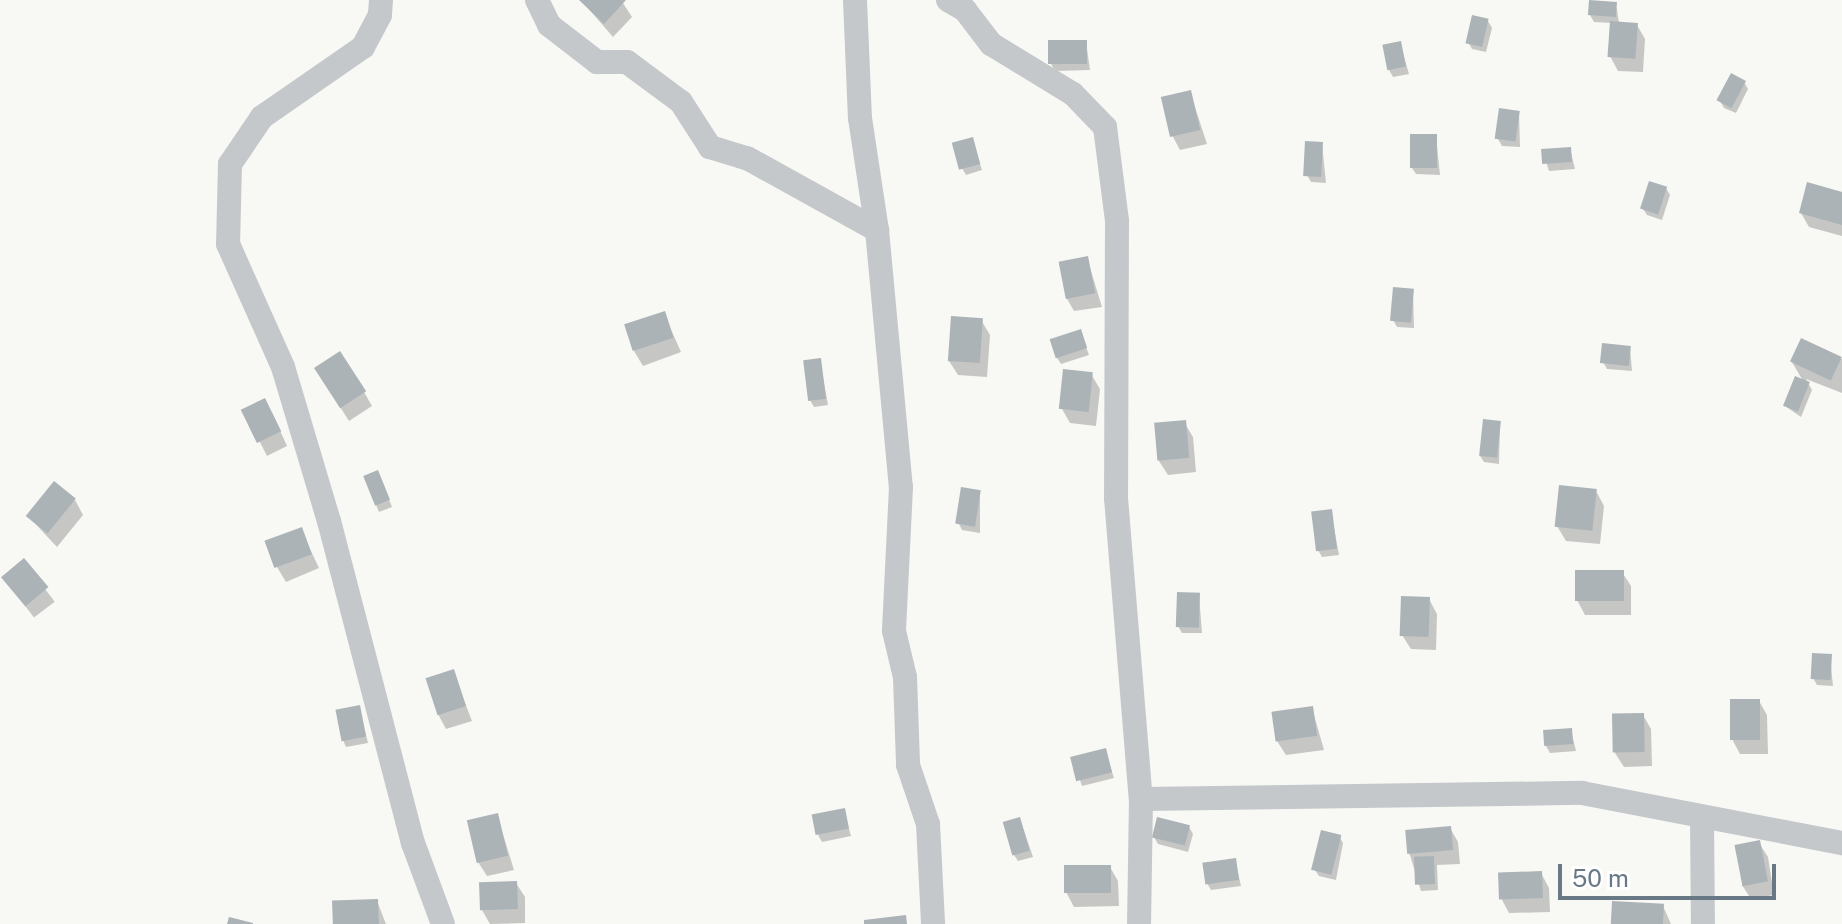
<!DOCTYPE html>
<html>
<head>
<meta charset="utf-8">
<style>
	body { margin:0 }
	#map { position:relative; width:1842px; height:924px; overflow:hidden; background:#f8f8f5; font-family:"Public Sans",sans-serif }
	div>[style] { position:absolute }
	.shadow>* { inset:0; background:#0003; transform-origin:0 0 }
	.building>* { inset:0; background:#abb3b7; transform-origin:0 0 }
	.minor>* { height:24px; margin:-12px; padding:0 12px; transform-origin:12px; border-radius:12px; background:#c4c8cb }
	span { translate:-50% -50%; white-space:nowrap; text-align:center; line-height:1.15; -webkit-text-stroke:8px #fff; paint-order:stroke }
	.scale { position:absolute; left:1558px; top:864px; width:218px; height:36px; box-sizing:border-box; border:4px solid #687885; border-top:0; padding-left:10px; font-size:24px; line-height:28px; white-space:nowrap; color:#687885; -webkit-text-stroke:6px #fff; paint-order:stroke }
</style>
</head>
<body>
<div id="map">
	<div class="shadow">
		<i style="clip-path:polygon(581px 0,621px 0,632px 17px,613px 37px)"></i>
		<i style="clip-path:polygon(1616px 4px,1619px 23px,1637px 25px,1645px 39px,1643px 72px,1618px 71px,1610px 56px,1612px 23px,1594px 22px,1590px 15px)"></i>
		<i style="clip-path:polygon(1488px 21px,1492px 28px,1486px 52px,1472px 49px,1468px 42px)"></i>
		<i style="clip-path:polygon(1086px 42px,1090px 70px,1055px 71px,1051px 64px)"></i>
		<i style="clip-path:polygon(1400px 43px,1409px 74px,1393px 77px,1389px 70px)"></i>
		<i style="clip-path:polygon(1744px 82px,1748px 89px,1736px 113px,1724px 108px,1720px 101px)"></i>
		<i style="clip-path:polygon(1190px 92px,1207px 144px,1180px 150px,1172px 135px)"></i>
		<i style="clip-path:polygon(1519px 113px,1520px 147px,1502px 146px,1498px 139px)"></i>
		<i style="clip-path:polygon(1436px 136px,1440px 175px,1416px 174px,1412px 168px)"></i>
		<i style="clip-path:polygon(972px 139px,982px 170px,966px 175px,962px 168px)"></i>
		<i style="clip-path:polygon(1322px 144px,1326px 183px,1311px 182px,1307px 175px)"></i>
		<i style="clip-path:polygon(1570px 149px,1575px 169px,1549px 171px,1543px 152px)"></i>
		<i style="clip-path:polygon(1666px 188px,1670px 195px,1662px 220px,1647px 215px,1643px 209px)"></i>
		<i style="clip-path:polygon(1842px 194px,1842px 236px,1809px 227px,1801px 213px)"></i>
		<i style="clip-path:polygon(1087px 258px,1102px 307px,1074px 311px,1066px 297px)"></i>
		<i style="clip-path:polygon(1413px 291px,1414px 328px,1397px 327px,1393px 320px)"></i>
		<i style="clip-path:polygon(664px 314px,681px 352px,643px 366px,634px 351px)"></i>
		<i style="clip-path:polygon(981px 320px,990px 335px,987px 377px,958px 375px,949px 361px)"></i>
		<i style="clip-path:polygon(1080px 331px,1089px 355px,1061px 364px,1057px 358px)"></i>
		<i style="clip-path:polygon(1802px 340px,1842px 359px,1842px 393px,1806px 379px,1812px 390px,1801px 417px,1785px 406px,1803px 381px,1792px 362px)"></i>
		<i style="clip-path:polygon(1630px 348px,1632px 371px,1607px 369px,1603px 362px)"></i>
		<i style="clip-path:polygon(820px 360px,828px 405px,814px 407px,810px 400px)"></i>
		<i style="clip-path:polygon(1091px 374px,1100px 389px,1096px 426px,1070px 423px,1062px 409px)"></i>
		<i style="clip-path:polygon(325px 383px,364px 392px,372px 406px,349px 421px)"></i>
		<i style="clip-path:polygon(244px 411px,273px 415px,287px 446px,267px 456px)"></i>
		<i style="clip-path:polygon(1184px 422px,1193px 437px,1196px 472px,1168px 475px,1159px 461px)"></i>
		<i style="clip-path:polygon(1500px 423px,1499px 464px,1484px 462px,1480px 456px)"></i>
		<i style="clip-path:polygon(381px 479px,392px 507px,379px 512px,376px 505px)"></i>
		<i style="clip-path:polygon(1596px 491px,1604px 506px,1600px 544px,1566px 541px,1557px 526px)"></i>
		<i style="clip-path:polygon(980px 492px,980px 533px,962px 530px,959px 524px)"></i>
		<i style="clip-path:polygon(75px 500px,83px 515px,57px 547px,28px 516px)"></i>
		<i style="clip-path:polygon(1331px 511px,1339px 555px,1322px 557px,1318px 550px)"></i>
		<i style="clip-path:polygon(301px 530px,319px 568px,286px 582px,277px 567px)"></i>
		<i style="left:24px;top:561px;width:51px;height:26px;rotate:53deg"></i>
		<i style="clip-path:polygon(1622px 572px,1631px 586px,1631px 615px,1585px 615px,1577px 600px)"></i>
		<i style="clip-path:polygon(1199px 595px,1202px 633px,1182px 633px,1178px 626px)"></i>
		<i style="clip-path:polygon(1429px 599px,1437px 614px,1436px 650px,1411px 649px,1402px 635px)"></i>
		<i style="clip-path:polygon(1830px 656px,1833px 686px,1817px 685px,1813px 678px)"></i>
		<i style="clip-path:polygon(453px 672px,472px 721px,446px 729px,438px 714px)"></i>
		<i style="clip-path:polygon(1759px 701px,1767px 715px,1768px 754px,1740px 754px,1732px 739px)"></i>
		<i style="clip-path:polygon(359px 707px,368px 743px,346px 747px,343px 740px)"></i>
		<i style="clip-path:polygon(1312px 708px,1324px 750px,1286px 755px,1277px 741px)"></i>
		<i style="clip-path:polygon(1643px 715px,1651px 729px,1652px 766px,1624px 767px,1615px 753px)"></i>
		<i style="clip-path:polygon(1571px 730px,1576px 751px,1550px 753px,1546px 746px)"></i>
		<i style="clip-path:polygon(1105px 751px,1114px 778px,1082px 786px,1073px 758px)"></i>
		<i style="clip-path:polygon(844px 811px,851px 836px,822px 842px,818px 835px)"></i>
		<i style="clip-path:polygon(497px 815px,514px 870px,487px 876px,478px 862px)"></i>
		<i style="clip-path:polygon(1020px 819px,1033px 857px,1018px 861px,1014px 855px)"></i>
		<i style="clip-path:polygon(1189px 827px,1193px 834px,1188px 852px,1158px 844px,1154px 837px)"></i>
		<i style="clip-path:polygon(1450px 828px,1458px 842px,1460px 864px,1437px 865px,1438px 890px,1421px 891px,1409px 852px)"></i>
		<i style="clip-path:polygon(1339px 836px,1343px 843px,1336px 880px,1319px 876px,1315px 870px)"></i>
		<i style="clip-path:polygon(1759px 843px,1768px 857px,1774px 895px,1751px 899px,1742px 885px)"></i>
		<i style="clip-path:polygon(1235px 860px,1241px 886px,1211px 890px,1207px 883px)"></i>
		<i style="clip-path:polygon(1110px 867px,1118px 881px,1119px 906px,1074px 907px,1066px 892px)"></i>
		<i style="clip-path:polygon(1541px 873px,1549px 888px,1550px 912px,1509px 913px,1501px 898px)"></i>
		<i style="clip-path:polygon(516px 883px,525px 897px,525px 923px,490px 924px,482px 910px)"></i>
		<i style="clip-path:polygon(377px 901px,386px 924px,335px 924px)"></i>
		<i style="clip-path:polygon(1663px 906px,1671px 924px,1613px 924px)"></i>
	</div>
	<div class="building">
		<i style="clip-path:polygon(579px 0,626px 0,604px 24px)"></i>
		<i style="left:1589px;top:0;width:28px;height:15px;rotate:4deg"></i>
		<i style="left:1472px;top:15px;width:17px;height:29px;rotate:13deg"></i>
		<i style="left:1610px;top:21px;width:28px;height:36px;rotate:4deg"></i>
		<i style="left:1087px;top:40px;width:24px;height:39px;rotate:90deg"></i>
		<i style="left:1401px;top:41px;width:26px;height:19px;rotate:79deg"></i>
		<i style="left:1731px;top:73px;width:17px;height:31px;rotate:28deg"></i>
		<i style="left:1191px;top:90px;width:41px;height:31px;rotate:77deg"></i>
		<i style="left:1499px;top:108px;width:21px;height:31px;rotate:8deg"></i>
		<i style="left:1410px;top:134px;width:27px;height:34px"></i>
		<i style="left:973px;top:137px;width:28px;height:22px;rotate:75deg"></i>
		<i style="left:1305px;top:141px;width:18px;height:35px;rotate:3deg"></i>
		<i style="left:1571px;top:147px;width:15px;height:30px;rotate:86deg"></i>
		<i style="left:1649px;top:181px;width:19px;height:29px;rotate:18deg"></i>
		<i style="clip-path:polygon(1807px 182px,1842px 192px,1842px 225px,1799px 213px)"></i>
		<i style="left:1088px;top:256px;width:38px;height:30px;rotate:79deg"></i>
		<i style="left:1393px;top:287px;width:21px;height:34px;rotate:5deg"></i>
		<i style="left:665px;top:311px;width:28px;height:43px;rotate:72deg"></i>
		<i style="left:951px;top:316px;width:32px;height:45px;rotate:4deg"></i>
		<i style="left:1081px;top:329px;width:20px;height:33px;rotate:72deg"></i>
		<i style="left:1801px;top:338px;width:45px;height:26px;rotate:25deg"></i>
		<i style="left:1602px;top:343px;width:29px;height:20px;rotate:6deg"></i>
		<i style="left:340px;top:351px;width:48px;height:31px;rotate:57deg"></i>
		<i style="left:821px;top:358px;width:41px;height:18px;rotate:83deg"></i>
		<i style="left:1063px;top:369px;width:30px;height:40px;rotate:6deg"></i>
		<i style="left:1795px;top:376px;width:16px;height:32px;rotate:22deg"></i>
		<i style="left:265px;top:398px;width:37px;height:27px;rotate:64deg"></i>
		<i style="left:1483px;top:419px;width:18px;height:37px;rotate:6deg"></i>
		<i style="left:1186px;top:420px;width:38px;height:32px;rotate:85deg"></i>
		<i style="left:378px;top:470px;width:32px;height:16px;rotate:68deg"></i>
		<i style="left:54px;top:481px;width:28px;height:45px;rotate:39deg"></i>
		<i style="left:1559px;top:485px;width:38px;height:42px;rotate:6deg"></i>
		<i style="left:961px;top:487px;width:20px;height:37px;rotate:9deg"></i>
		<i style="left:1332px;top:509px;width:40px;height:21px;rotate:83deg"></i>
		<i style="left:302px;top:527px;width:29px;height:40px;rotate:70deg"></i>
		<i style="left:24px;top:558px;width:38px;height:30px;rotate:50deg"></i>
		<i style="left:1575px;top:570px;width:49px;height:31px"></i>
		<i style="left:1177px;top:592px;width:23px;height:35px;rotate:2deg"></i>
		<i style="left:1401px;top:596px;width:29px;height:40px;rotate:2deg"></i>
		<i style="left:1812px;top:653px;width:20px;height:26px;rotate:3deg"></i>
		<i style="left:454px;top:669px;width:39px;height:30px;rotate:72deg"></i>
		<i style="left:1730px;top:699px;width:30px;height:41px"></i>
		<i style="left:360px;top:705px;width:32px;height:25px;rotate:79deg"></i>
		<i style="left:1313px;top:706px;width:30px;height:42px;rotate:82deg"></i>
		<i style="left:1644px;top:713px;width:39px;height:32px;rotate:89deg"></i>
		<i style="left:1572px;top:728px;width:16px;height:29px;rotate:86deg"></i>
		<i style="left:1106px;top:748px;width:25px;height:37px;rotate:76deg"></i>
		<i style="left:845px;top:808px;width:21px;height:34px;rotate:79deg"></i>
		<i style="left:498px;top:813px;width:44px;height:32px;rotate:77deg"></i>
		<i style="left:1020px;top:817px;width:35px;height:18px;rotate:74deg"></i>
		<i style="left:1157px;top:817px;width:34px;height:21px;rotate:14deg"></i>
		<i style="left:1451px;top:826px;width:24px;height:46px;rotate:85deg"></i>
		<i style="left:1321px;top:830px;width:21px;height:41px;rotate:14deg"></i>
		<i style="left:1760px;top:840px;width:42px;height:26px;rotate:79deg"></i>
		<i style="left:1434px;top:856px;width:28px;height:20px;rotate:88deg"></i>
		<i style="left:1236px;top:858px;width:22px;height:34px;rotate:82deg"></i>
		<i style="left:1064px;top:865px;width:47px;height:28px"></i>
		<i style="left:1542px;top:871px;width:27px;height:44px;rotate:88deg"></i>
		<i style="left:517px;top:881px;width:28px;height:38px;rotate:88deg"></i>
		<i style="left:378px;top:899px;width:25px;height:46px;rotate:88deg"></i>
		<i style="left:1612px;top:901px;width:52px;height:23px;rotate:3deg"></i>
		<i style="clip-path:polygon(906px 915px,907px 924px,864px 924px,864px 920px)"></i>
		<i style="clip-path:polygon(229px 917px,253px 923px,253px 924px,227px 924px)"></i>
	</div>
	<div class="minor">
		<i style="left:381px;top:0;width:15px;rotate:94deg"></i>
		<i style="left:380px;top:15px;width:36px;rotate:118deg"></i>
		<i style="left:363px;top:47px;width:123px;rotate:145.3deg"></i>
		<i style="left:262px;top:117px;width:57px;rotate:124.2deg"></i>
		<i style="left:230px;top:164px;width:80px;rotate:91.4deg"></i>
		<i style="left:228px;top:244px;width:135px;rotate:65.9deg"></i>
		<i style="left:283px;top:367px;width:161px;rotate:73.4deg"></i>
		<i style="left:329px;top:521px;width:333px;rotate:75.4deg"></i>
		<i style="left:413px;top:843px;width:86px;rotate:69.7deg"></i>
		<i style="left:537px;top:0;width:28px;rotate:64deg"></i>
		<i style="left:549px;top:25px;width:61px;rotate:37.6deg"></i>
		<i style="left:597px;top:62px;width:30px"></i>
		<i style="left:627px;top:62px;width:67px;rotate:36.5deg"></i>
		<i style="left:681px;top:102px;width:54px;rotate:57.2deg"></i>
		<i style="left:710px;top:147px;width:39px;rotate:17deg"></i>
		<i style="left:747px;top:158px;width:149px;rotate:29deg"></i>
		<i style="left:855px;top:0;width:118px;rotate:87.6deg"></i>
		<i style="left:860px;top:118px;width:113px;rotate:81.4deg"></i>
		<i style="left:877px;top:230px;width:258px;rotate:84.7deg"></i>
		<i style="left:901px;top:487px;width:144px;rotate:92.8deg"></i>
		<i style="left:894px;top:631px;width:47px;rotate:76.6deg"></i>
		<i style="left:905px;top:677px;width:88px;rotate:88deg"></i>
		<i style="left:908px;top:765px;width:62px;rotate:71.3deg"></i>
		<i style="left:928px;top:824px;width:100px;rotate:87.1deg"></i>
		<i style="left:948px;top:0;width:20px;rotate:30deg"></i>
		<i style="left:965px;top:10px;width:43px;rotate:52.6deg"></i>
		<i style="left:991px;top:44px;width:96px;rotate:31.4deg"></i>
		<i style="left:1073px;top:94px;width:46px;rotate:45.9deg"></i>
		<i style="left:1105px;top:127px;width:95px;rotate:82.7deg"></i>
		<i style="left:1117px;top:221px;width:277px;rotate:90.2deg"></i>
		<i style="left:1116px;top:498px;width:302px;rotate:85.3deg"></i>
		<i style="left:1141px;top:799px;width:125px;rotate:90.9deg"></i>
		<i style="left:1141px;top:799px;width:441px;rotate:-0.8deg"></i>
		<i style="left:1582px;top:793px;width:265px;rotate:10.9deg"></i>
		<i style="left:1702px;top:818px;width:106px;rotate:89.5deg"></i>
	</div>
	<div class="scale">50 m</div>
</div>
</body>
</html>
